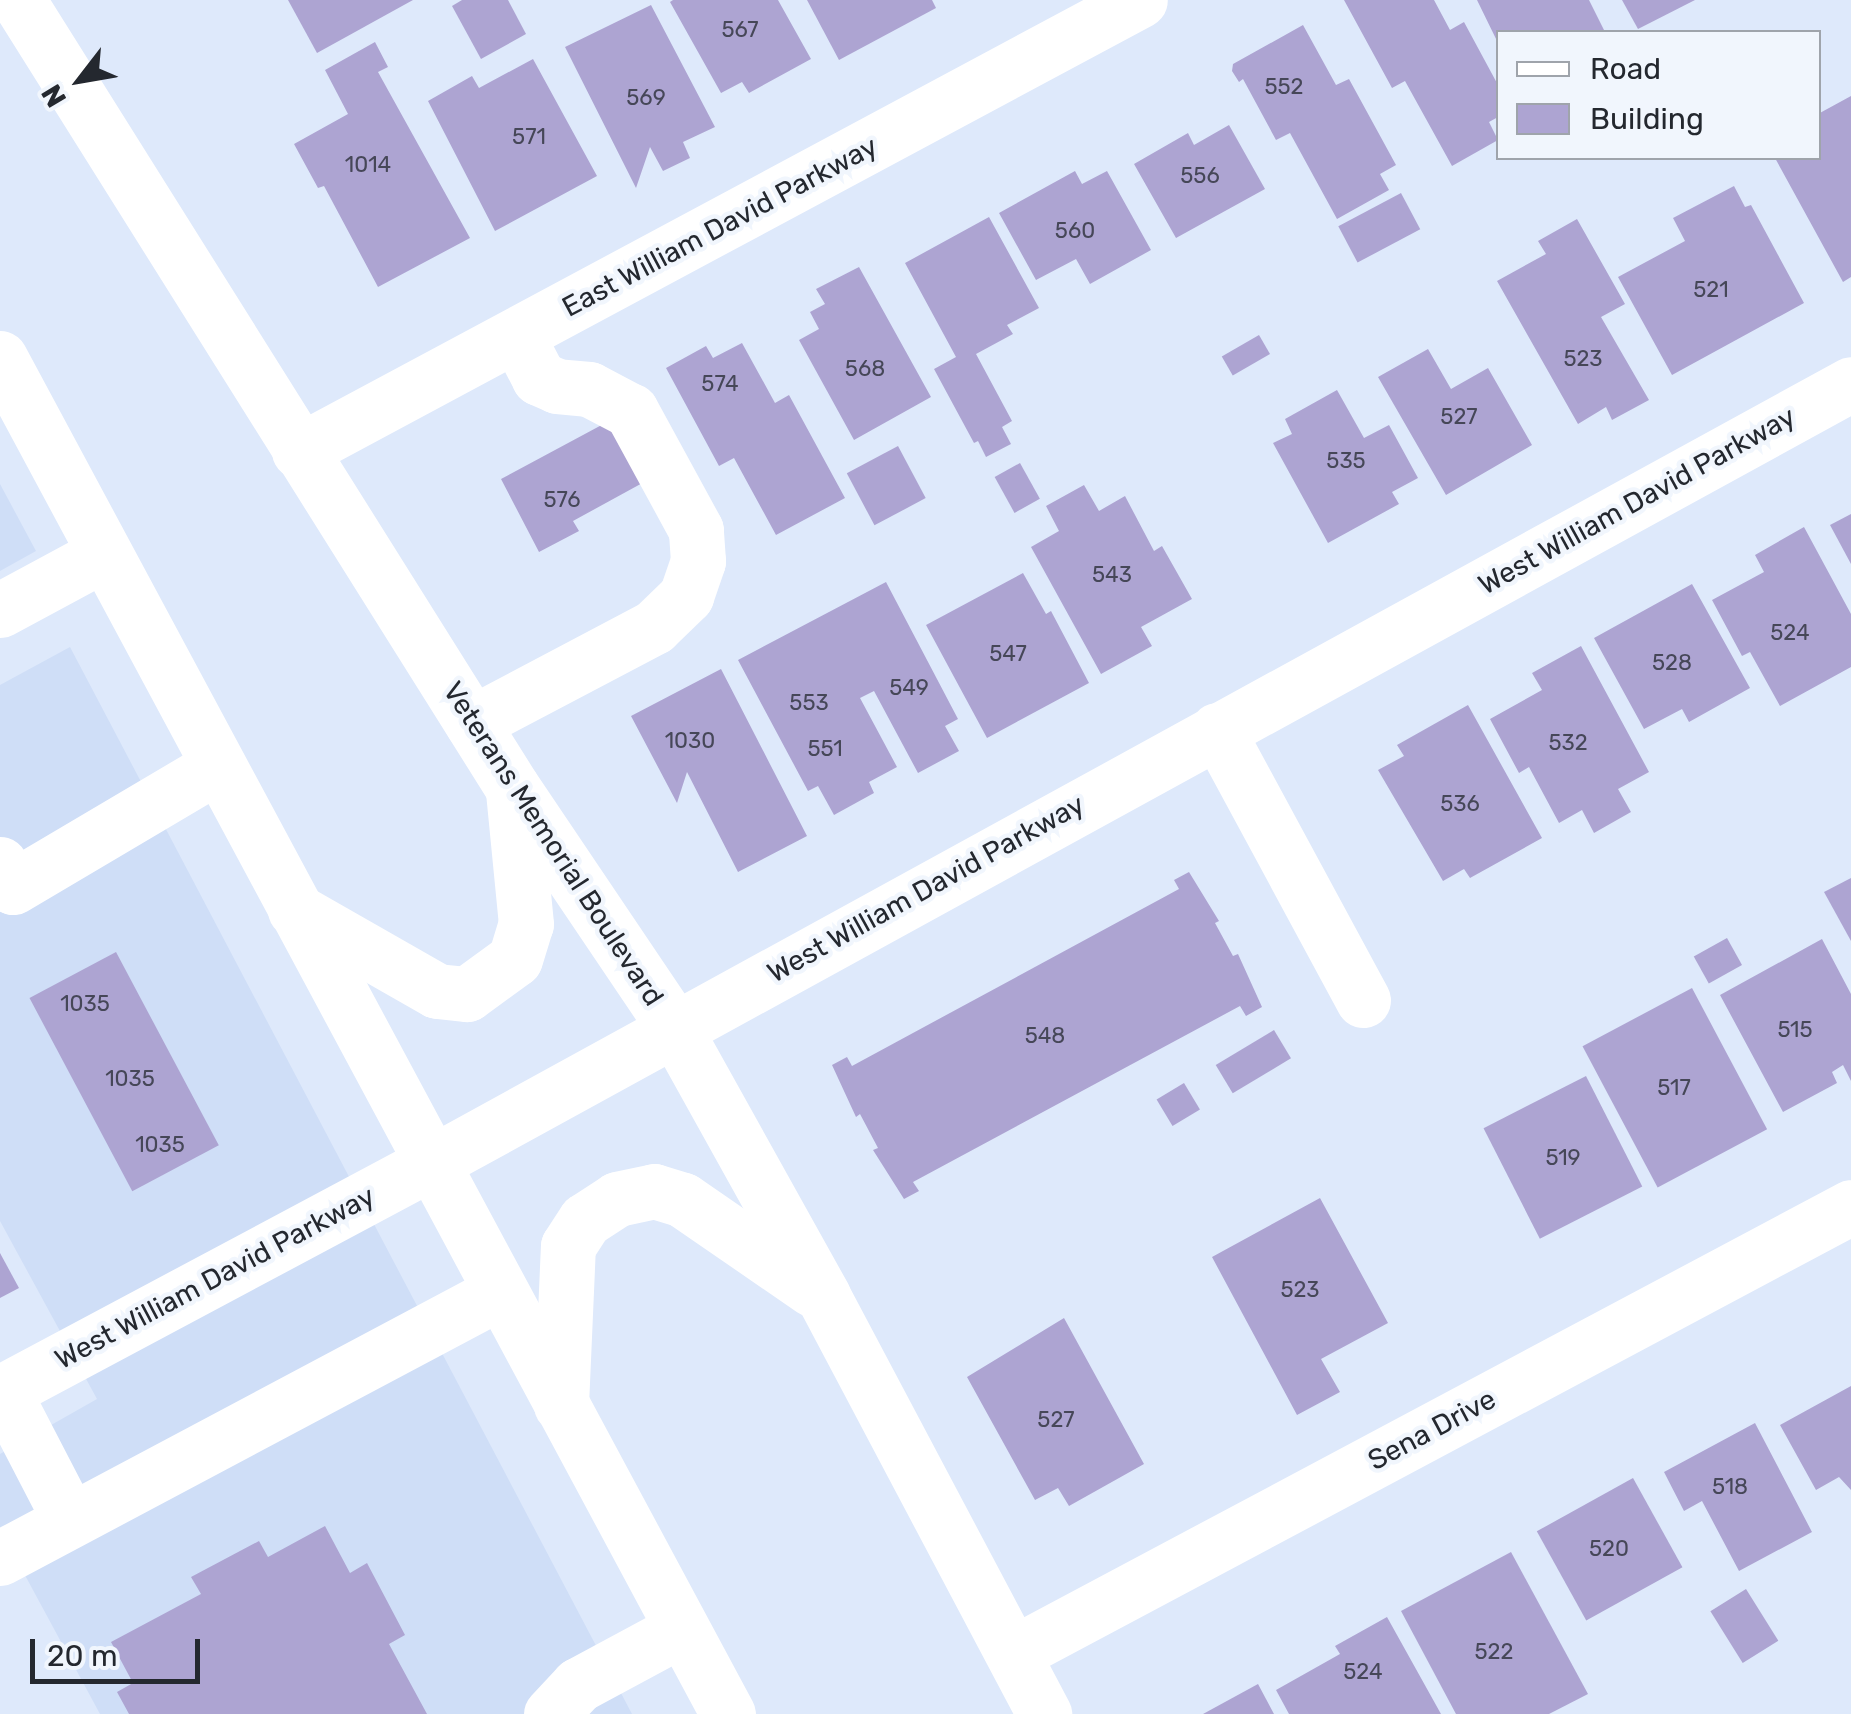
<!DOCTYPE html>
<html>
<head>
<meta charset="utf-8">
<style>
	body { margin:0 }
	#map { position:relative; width:1851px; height:1714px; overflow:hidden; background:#dee9fb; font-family:Rubik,sans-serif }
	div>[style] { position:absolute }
	.built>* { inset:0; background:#cfdef7 }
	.building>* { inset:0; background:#ada4d2; transform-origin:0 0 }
	.minor>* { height:55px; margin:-27.5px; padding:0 27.5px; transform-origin:27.5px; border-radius:27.5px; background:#fff }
	.major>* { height:55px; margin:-27.5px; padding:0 27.5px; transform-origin:27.5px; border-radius:27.5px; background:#fff }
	span { translate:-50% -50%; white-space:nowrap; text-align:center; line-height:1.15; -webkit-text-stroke:9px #f1f6fd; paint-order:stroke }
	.number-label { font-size:22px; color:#464758 }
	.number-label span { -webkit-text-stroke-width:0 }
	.street-label { font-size:28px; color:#24282f }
	.legend { position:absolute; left:1496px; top:30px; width:325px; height:130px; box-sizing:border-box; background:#f1f6fd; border:2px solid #9fa4ab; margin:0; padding:12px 18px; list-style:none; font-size:30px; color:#24282f }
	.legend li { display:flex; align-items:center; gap:20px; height:50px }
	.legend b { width:50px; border:2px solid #9fa4ab }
	.north { position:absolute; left:30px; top:30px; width:100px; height:100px; -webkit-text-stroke:8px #f1f6fd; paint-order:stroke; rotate:239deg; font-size:28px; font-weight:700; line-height:40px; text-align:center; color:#24282f }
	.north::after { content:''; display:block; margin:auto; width:35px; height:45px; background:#24282f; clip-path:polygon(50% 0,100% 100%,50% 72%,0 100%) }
	.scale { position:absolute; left:30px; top:1639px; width:170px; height:45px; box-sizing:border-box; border:5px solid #24282f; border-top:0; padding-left:12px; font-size:30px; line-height:35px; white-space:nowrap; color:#24282f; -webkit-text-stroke:8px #f1f6fd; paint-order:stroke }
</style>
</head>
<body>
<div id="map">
	<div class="built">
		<i style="clip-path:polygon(0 484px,36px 551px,0 571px)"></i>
		<i style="clip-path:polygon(70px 647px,632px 1714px,100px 1714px,0 1529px,0 1454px,97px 1399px,0 1221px,0 685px)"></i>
	</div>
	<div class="building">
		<i style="clip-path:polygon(288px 0,413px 0,317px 53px)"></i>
		<i style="clip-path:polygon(462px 0,508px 0,526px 34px,481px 59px,452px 6px)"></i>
		<i style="clip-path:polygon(673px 0,778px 0,811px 59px,749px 93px,742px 82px,721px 93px,670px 2px)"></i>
		<i style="clip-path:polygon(807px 0,932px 0,936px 8px,839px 60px)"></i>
		<i style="clip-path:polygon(1344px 0,1434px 0,1450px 30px,1464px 22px,1498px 85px,1498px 117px,1489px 122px,1498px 140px,1452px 166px,1405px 81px,1392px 88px)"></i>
		<i style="clip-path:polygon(1477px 0,1589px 0,1605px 32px,1498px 32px,1498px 43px)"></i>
		<i style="clip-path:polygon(1622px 0,1695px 0,1638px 29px)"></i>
		<i style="clip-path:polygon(651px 5px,715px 127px,683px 142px,690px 158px,663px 171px,650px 147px,636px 188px,565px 47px)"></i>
		<i style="clip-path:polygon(1303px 25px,1336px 85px,1349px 79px,1396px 165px,1380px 174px,1389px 190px,1337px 219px,1290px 133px,1276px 140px,1243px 79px,1239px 82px,1232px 71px,1233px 64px)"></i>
		<i style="clip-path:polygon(375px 42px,388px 67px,378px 72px,470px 238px,378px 287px,324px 186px,318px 188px,294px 144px,348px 114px,325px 70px)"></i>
		<i style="clip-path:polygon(533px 59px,597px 176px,495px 231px,428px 101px,472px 76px,479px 88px)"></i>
		<i style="clip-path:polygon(1851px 96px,1851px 277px,1843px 282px,1775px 158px,1818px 158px,1818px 114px)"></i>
		<i style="clip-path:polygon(1229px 125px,1265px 189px,1176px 238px,1134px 164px,1188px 133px,1194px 145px)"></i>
		<i style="clip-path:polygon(1075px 171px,1082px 184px,1107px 171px,1151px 250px,1090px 284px,1076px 259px,1036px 280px,999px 213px)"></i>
		<i style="clip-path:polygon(1734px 186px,1745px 207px,1751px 205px,1804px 303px,1672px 375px,1618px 277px,1685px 241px,1673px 218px)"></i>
		<i style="left:1401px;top:193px;width:41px;height:71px;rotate:62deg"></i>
		<i style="clip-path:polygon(989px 217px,1039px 308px,1007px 325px,1013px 334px,976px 354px,1012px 421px,1002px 427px,1011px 444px,986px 457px,978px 441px,974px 443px,934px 369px,956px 357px,905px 263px)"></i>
		<i style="clip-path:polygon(1577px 219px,1625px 304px,1601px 317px,1649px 400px,1612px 420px,1606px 407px,1578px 424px,1497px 281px,1546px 254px,1538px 241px)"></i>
		<i style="clip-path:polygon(859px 267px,931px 397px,854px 440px,799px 340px,819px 329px,810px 312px,825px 304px,816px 289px)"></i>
		<i style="left:1259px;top:335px;width:22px;height:43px;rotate:60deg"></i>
		<i style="clip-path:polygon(742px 343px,775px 403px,789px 395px,845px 498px,776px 535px,734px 458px,719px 466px,666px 368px,706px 346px,713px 358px)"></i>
		<i style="clip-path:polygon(1428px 349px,1451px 389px,1488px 368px,1532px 445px,1446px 495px,1378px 377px)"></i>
		<i style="clip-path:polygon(1337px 390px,1364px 438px,1389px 425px,1418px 478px,1392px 492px,1399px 504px,1328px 543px,1273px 443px,1292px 434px,1285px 419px)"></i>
		<i style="clip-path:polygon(624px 413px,657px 475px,573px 521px,579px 531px,539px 552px,501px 479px)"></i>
		<i style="left:898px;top:446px;width:59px;height:58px;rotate:62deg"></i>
		<i style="left:1020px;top:463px;width:41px;height:29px;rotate:61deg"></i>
		<i style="clip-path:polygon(1084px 485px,1099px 511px,1125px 496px,1154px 551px,1162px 546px,1192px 599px,1141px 627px,1152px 646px,1101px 674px,1031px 547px,1059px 531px,1046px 506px)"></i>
		<i style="clip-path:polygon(1851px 514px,1851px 564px,1830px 525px)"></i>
		<i style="clip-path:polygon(1804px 527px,1851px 614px,1851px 667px,1780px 706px,1750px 652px,1742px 656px,1712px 600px,1764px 572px,1755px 555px)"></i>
		<i style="clip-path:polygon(1023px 573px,1046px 614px,1051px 611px,1089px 683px,987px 738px,926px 625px)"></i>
		<i style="clip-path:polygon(886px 582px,958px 719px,945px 726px,959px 751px,918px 773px,874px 691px,860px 698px,897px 767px,869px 782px,874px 793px,834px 815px,818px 786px,808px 791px,738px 660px)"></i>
		<i style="clip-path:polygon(1692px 584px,1750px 688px,1689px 722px,1682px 709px,1644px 729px,1594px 638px)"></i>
		<i style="clip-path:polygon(1581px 646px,1649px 772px,1618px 789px,1631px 812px,1594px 833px,1582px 810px,1559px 823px,1529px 767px,1519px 773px,1490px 719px,1542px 690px,1532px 673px)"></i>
		<i style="clip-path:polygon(721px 669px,807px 836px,738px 872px,687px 772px,677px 803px,631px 716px)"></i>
		<i style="clip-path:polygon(1468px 705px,1542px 838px,1470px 878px,1464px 869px,1443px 881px,1378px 770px,1404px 756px,1397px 745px)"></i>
		<i style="clip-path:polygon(1189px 872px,1219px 921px,1215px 923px,1233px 956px,1238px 954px,1262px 1007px,1246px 1016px,1240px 1006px,913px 1182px,919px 1191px,904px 1199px,873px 1150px,878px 1148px,860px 1114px,856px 1117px,832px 1065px,847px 1057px,852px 1066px,1179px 889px,1174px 880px)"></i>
		<i style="clip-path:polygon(1851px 878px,1851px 941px,1824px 892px)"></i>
		<i style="left:1727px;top:938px;width:31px;height:38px;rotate:61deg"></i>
		<i style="clip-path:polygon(1822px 939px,1851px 994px,1851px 1081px,1843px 1065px,1832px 1072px,1837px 1083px,1783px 1112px,1720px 995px)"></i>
		<i style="left:116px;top:952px;width:219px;height:98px;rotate:62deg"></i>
		<i style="left:1692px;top:988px;width:160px;height:124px;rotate:62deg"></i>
		<i style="left:1274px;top:1030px;width:33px;height:68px;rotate:59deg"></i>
		<i style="left:1586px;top:1076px;width:124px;height:115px;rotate:63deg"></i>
		<i style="left:1184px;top:1083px;width:31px;height:32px;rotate:59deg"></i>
		<i style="clip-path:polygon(1320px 1198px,1388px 1323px,1321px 1359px,1340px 1392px,1297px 1415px,1212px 1257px)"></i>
		<i style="clip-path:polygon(0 1253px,19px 1288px,0 1298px)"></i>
		<i style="clip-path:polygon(1064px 1318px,1144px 1464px,1069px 1506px,1058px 1488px,1035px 1500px,967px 1377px)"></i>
		<i style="clip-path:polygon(1851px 1386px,1851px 1490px,1839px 1477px,1816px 1490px,1780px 1425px)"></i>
		<i style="clip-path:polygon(1755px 1423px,1812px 1532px,1739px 1571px,1702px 1501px,1684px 1511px,1664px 1472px)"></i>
		<i style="left:1633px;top:1478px;width:102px;height:110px;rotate:61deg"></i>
		<i style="clip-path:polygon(325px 1526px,350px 1573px,367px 1563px,405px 1635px,389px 1644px,427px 1714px,129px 1714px,117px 1692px,133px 1683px,111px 1642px,201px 1594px,191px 1577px,259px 1541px,268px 1557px)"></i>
		<i style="clip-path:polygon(1511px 1552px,1588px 1694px,1549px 1714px,1456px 1714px,1401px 1611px)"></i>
		<i style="left:1746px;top:1589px;width:61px;height:42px;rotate:58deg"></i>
		<i style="clip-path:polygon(1387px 1617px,1441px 1714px,1289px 1714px,1276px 1690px,1340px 1654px,1335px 1646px)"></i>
		<i style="clip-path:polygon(1258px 1684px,1274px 1714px,1203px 1714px)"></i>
	</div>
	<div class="minor">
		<i style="left:299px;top:451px;width:954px;rotate:-28.2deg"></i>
		<i style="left:0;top:610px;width:118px;rotate:-28.3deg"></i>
		<i style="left:472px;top:723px;width:206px;rotate:-27.8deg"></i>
		<i style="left:654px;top:627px;width:45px;rotate:-44.1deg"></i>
		<i style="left:686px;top:596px;width:37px;rotate:-71deg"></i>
		<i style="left:698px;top:561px;width:31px;rotate:-94deg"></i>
		<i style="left:696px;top:530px;width:136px;rotate:-118.6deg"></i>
		<i style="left:631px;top:411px;width:47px;rotate:-152.4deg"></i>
		<i style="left:589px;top:389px;width:32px;rotate:-175deg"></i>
		<i style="left:557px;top:386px;width:20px;rotate:-156deg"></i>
		<i style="left:539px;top:378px;width:47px;rotate:-117.6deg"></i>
		<i style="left:1217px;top:730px;width:307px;rotate:61.6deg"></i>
		<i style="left:0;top:864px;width:26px;rotate:61deg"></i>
		<i style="left:13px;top:887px;width:238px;rotate:-30.6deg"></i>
		<i style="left:3px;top:1391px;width:145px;rotate:62.6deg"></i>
		<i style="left:0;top:1393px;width:491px;rotate:-28.1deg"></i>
		<i style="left:433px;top:1162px;width:1617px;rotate:-28.75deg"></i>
		<i style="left:0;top:1558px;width:566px;rotate:-28.01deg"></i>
		<i style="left:1014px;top:1653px;width:948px;rotate:-28.05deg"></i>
		<i style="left:551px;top:1714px;width:40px;rotate:-47deg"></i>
		<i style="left:578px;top:1685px;width:116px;rotate:-28.3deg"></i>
	</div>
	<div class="major">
		<i style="left:18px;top:0;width:929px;rotate:57.88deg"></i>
		<i style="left:512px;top:787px;width:288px;rotate:56deg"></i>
		<i style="left:673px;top:1026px;width:309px;rotate:60.9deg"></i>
		<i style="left:823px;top:1296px;width:473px;rotate:62.1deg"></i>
		<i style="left:0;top:358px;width:1539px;rotate:61.77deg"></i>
		<i style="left:295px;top:910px;width:163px;rotate:29.7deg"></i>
		<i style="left:437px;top:991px;width:30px;rotate:6deg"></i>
		<i style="left:467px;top:994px;width:59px;rotate:-36.1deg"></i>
		<i style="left:515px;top:959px;width:37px;rotate:-73deg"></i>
		<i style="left:526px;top:924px;width:133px;rotate:-95.6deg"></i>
		<i style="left:561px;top:1405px;width:159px;rotate:-87.5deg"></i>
		<i style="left:568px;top:1246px;width:31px;rotate:-57deg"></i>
		<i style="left:585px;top:1220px;width:38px;rotate:-33deg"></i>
		<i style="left:617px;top:1199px;width:38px;rotate:-12deg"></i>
		<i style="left:654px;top:1191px;width:30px;rotate:17deg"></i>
		<i style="left:683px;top:1200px;width:157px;rotate:34.6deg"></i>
	</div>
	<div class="number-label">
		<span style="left:740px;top:30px">567</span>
		<span style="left:1284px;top:87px">552</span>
		<span style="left:646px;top:98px">569</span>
		<span style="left:529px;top:137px">571</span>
		<span style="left:368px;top:165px">1014</span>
		<span style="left:1200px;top:176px">556</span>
		<span style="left:1075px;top:231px">560</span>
		<span style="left:1711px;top:290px">521</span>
		<span style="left:1583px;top:359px">523</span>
		<span style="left:865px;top:369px">568</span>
		<span style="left:720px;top:384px">574</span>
		<span style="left:1459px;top:417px">527</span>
		<span style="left:1346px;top:461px">535</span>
		<span style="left:562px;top:500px">576</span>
		<span style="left:1112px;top:575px">543</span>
		<span style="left:1790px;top:633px">524</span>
		<span style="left:1008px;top:654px">547</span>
		<span style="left:1672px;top:663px">528</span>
		<span style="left:909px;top:688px">549</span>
		<span style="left:809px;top:703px">553</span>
		<span style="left:690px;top:741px">1030</span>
		<span style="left:1568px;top:743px">532</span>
		<span style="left:825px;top:749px">551</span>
		<span style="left:1460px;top:804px">536</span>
		<span style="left:85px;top:1004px">1035</span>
		<span style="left:1795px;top:1030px">515</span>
		<span style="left:1045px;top:1036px">548</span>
		<span style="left:130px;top:1079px">1035</span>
		<span style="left:1674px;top:1088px">517</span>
		<span style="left:160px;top:1145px">1035</span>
		<span style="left:1563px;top:1158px">519</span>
		<span style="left:1300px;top:1290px">523</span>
		<span style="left:1056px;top:1420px">527</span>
		<span style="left:1730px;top:1487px">518</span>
		<span style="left:1609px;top:1549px">520</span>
		<span style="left:1494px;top:1652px">522</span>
		<span style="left:1363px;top:1672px">524</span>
	</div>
	<div class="street-label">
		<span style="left:720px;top:227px;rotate:-28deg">East William David Parkway</span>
		<span style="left:1637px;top:501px;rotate:-29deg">West William David Parkway</span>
		<span style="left:553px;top:844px;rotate:57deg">Veterans Memorial Boulevard</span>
		<span style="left:926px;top:889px;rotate:-29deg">West William David Parkway</span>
		<span style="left:215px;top:1278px;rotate:-28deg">West William David Parkway</span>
		<span style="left:1432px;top:1430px;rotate:-28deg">Sena Drive</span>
	</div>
	<ul class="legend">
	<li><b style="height:12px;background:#fff"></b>Road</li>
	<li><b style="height:28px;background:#ada4d2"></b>Building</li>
	</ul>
	<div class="north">N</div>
	<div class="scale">20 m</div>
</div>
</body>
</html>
